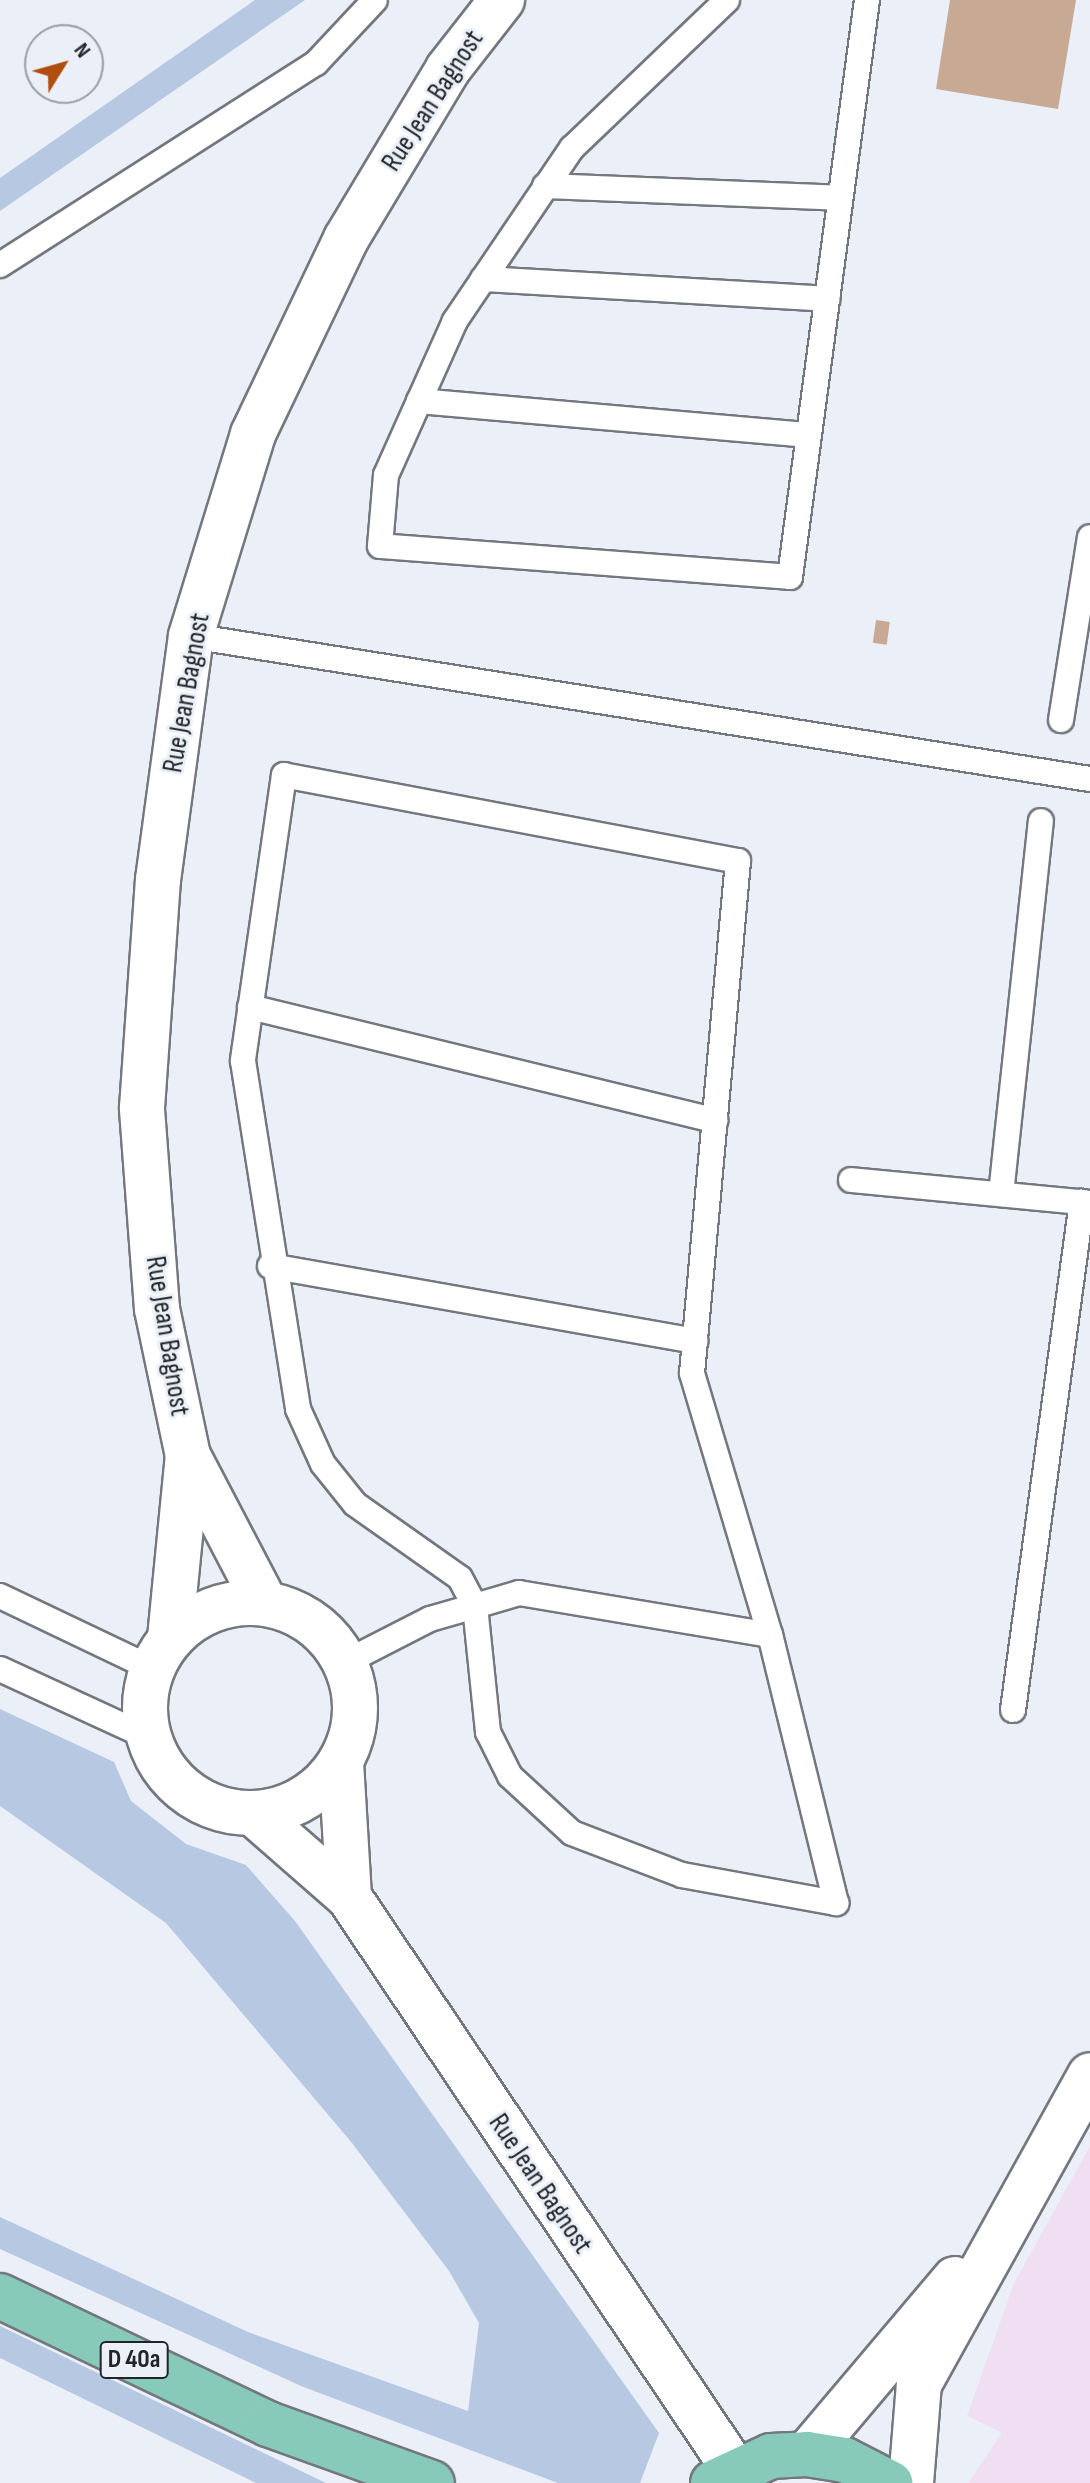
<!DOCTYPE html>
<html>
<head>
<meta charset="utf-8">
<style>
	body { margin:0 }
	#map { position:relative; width:1090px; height:2483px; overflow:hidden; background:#ebf0f8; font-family:"Sofia Sans Condensed",sans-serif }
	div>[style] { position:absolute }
	.industrial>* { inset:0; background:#f0dff2 }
	.green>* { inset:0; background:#b7c8e3 }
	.building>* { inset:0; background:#c8a994; transform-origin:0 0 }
	.roads { filter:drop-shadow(2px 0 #73777e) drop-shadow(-2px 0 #73777e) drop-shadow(0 2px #73777e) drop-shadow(0 -2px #73777e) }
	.lane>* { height:24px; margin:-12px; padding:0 12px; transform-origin:12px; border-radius:12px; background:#fff }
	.street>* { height:44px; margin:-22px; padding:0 22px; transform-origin:22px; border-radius:22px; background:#fff }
	.street>.ring { margin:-22px; padding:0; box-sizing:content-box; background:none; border:44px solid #fff; border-radius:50% }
	.secondary>* { height:44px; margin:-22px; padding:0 22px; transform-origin:22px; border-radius:22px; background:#fff }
	.primary>* { height:44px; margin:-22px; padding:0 22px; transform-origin:22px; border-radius:22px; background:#88cab9 }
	span { translate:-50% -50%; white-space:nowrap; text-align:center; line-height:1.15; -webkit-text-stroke:6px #ebf0f8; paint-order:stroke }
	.shield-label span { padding:2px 6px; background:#ebf0f8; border:2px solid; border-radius:6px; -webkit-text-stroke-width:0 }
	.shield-label { font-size:26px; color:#222427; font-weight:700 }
	.street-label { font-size:28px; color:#222427 }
	.north { position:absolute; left:24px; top:24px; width:80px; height:80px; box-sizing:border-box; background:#ebf0f8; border:2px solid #9b9ea4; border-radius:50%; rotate:53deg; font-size:22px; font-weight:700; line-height:32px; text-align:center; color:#222427 }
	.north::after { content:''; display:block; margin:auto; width:28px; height:36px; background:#b04e10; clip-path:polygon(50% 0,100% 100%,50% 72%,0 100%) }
</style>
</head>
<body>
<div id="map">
	<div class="industrial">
		<i style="clip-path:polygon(1090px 2146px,1090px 2483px,968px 2483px,1002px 2433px,967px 2416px,1014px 2283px)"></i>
	</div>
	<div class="green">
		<i style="clip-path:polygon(255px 0,305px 0,0 211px,0 178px)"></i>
		<i style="clip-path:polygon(0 1709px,114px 1762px,131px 1801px,186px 1844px,246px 1865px,295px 1921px,659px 2433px,640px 2483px,558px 2483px,301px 2386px,0 2249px,0 2217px,248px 2332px,468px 2411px,479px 2323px,449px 2271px,352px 2143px,166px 1923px,0 1806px)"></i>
		<i style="clip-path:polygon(0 2326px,326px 2483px,256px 2483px,0 2358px)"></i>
	</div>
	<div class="building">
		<i style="clip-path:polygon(950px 0,1076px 0,1058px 109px,936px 89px)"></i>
		<i style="left:876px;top:620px;width:14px;height:23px;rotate:8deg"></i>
	</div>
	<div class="roads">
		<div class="lane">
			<i style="left:727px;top:0;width:214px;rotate:136.3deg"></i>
			<i style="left:572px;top:148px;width:209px;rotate:124.1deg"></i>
			<i style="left:455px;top:321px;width:169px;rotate:114.1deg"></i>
			<i style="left:386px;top:475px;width:71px;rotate:94.8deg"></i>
			<i style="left:380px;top:546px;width:411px;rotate:4.3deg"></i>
			<i style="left:790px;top:577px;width:582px;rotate:-82.4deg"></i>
			<i style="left:545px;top:186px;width:295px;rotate:2.3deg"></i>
			<i style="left:0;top:265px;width:375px;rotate:-32.6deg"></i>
			<i style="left:316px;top:63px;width:86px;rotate:-46.9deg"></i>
			<i style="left:483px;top:279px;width:345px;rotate:3.3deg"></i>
			<i style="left:419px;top:401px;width:391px;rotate:5deg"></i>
			<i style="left:191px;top:636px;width:910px;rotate:9.04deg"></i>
			<i style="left:1061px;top:720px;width:185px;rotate:-81deg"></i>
			<i style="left:250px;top:1007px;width:479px;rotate:13.7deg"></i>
			<i style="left:851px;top:1180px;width:240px;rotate:5.5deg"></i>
			<i style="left:1001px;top:1194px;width:375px;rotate:-83.9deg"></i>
			<i style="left:270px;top:1266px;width:432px;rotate:10deg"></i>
			<i style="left:0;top:1596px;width:167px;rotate:25.5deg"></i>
			<i style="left:346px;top:1662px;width:94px;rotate:-27.1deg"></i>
			<i style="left:430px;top:1619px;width:47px;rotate:-16.1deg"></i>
			<i style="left:475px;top:1606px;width:46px;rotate:-16.5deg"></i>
			<i style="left:519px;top:1593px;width:254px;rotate:9.5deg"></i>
			<i style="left:770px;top:1635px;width:273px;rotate:-106.6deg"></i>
			<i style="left:692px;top:1373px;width:514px;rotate:-84.87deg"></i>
			<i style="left:738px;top:861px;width:462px;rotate:-169.3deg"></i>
			<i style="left:284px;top:775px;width:289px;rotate:98.2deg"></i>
			<i style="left:243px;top:1061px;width:352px;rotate:81deg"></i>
			<i style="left:298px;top:1409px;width:60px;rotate:65.6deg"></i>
			<i style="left:323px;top:1464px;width:51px;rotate:51.3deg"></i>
			<i style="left:355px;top:1504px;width:128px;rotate:35.2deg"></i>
			<i style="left:460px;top:1578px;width:32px;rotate:62deg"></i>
			<i style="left:475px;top:1606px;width:127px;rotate:84.1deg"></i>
			<i style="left:488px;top:1732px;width:49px;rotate:63.4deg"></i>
			<i style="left:510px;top:1776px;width:84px;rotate:42.6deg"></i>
			<i style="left:572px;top:1833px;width:118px;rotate:20.9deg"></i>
			<i style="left:682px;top:1875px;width:157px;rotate:10.3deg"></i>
			<i style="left:836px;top:1903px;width:276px;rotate:-103.8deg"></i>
			<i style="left:0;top:1669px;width:163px;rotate:24.7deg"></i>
			<i style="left:1013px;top:1710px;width:513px;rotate:-82.27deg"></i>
		</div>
		<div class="street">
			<i class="ring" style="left:145px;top:1603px;width:166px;height:166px"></i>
			<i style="left:265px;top:1603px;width:166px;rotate:-117.6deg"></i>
			<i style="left:188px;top:1456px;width:150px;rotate:-101.9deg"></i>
			<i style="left:157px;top:1309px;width:202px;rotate:-94.3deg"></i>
			<i style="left:142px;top:1108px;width:229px;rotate:-86deg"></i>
			<i style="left:158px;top:880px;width:246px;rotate:-82.3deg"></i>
			<i style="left:191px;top:636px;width:211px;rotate:-72.9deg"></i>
			<i style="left:253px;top:434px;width:216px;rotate:-64.5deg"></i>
			<i style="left:346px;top:239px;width:198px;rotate:-59deg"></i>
			<i style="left:448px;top:69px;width:88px;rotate:-52deg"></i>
			<i style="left:170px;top:1638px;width:183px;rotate:-84.4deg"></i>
			<i style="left:341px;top:1762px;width:135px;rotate:86.6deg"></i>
			<i style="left:254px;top:1814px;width:126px;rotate:41.1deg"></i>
			<i style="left:349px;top:1897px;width:689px;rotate:56.06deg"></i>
		</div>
		<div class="secondary">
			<i style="left:807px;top:2454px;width:229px;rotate:-49.8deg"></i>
			<i style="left:911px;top:2483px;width:99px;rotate:-85.4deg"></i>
			<i style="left:919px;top:2384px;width:353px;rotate:-61deg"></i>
		</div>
		<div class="primary">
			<i style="left:0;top:2296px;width:297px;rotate:25.5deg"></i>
			<i style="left:268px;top:2424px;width:174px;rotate:19.8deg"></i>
			<i style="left:713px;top:2483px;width:64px;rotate:-25deg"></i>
			<i style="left:771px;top:2456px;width:36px;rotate:-3deg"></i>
			<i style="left:807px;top:2454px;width:38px;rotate:9deg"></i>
			<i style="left:845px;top:2460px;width:51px;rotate:27.1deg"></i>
		</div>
	</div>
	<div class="shield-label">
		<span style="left:134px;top:2360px">D 40a</span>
	</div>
	<div class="street-label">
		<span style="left:433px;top:101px;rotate:-57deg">Rue Jean Bagnost</span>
		<span style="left:187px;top:693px;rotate:-80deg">Rue Jean Bagnost</span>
		<span style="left:167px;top:1336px;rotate:81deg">Rue Jean Bagnost</span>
		<span style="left:540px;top:2184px;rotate:56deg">Rue Jean Bagnost</span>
	</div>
	<div class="north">N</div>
</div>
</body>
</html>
